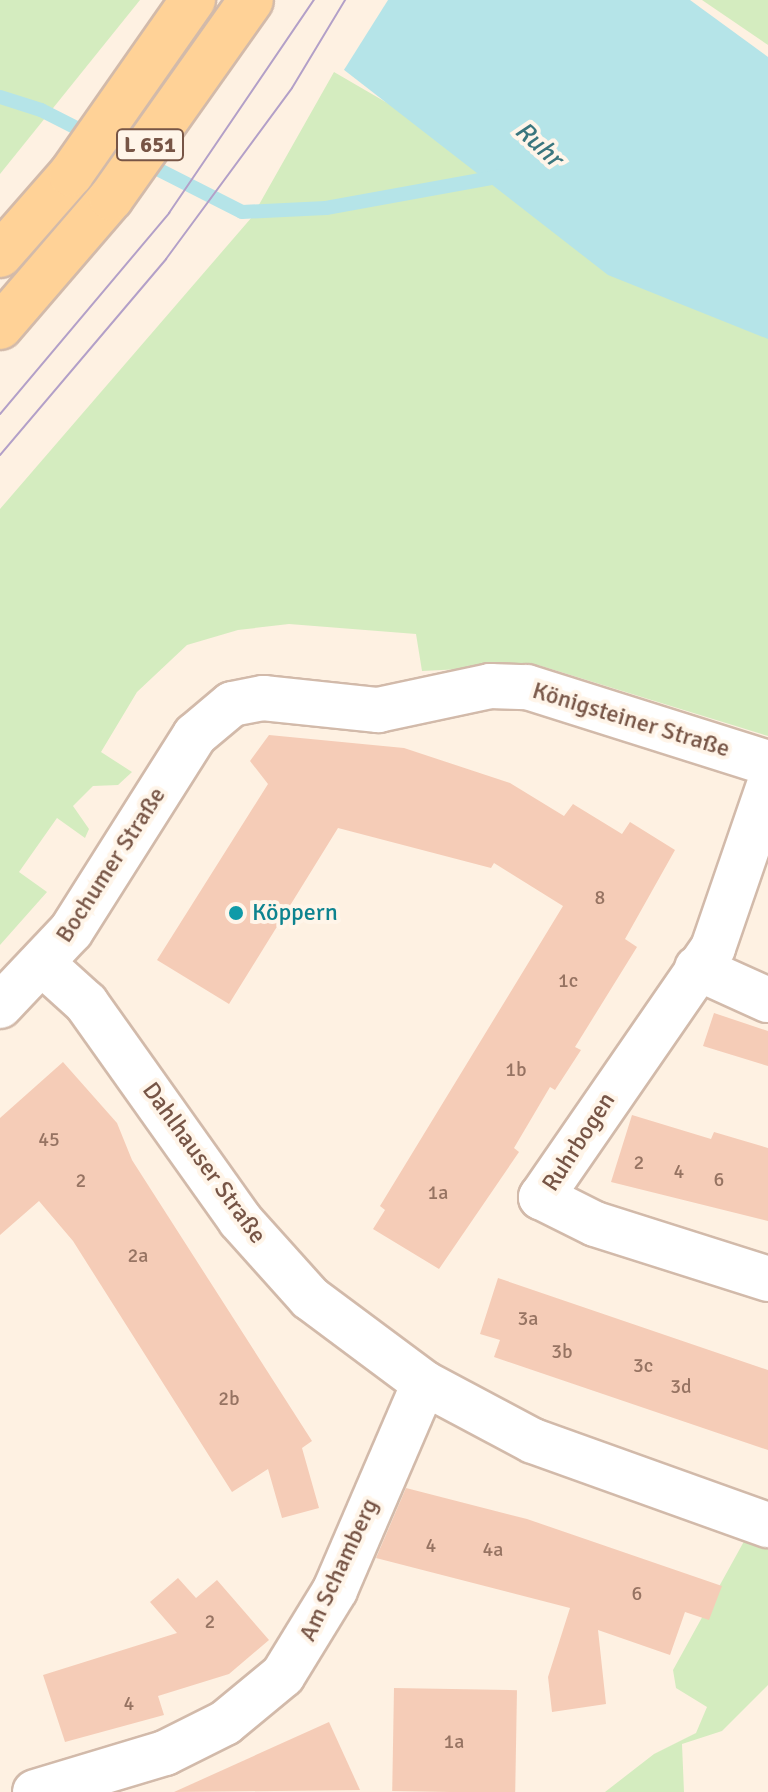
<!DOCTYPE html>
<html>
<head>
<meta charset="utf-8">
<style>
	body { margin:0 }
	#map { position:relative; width:768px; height:1792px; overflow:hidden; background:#fef1e2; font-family:Signika,sans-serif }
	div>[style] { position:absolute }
	.green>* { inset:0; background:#d4ecbf }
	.water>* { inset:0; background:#b5e4e8 }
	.pier>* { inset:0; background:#fef1e2 }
	.stream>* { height:14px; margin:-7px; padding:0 7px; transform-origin:7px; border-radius:7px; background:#b5e4e8 }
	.building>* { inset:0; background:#f5ccb7; transform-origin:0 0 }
	.roads { filter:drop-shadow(2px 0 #d2baaa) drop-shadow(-2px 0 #d2baaa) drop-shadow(0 2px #d2baaa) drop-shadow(0 -2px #d2baaa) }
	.minor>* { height:44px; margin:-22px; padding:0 22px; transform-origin:22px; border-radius:22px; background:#fff }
	.primary>* { height:44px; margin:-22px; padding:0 22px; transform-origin:22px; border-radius:22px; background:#ffd297 }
	.tram>* { height:2px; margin:-1px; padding:0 1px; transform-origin:1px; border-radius:1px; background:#b3a0c8 }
	.dots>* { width:22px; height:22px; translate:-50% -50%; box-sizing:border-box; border:4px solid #fff5e9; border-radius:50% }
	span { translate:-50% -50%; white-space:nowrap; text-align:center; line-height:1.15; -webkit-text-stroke:8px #fff5e9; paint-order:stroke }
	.number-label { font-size:20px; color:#967362 }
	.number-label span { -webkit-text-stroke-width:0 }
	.shield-label span { padding:2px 6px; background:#fff5e9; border:2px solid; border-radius:6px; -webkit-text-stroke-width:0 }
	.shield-label { font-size:22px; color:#775546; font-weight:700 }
	.street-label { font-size:24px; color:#775546 }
	.culture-label { font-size:24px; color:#0d838f }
	.left { translate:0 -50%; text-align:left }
	.water-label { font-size:26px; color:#3a767e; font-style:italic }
</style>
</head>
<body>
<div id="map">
	<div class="green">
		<i style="clip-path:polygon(0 0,140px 0,0 174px)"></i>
		<i style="clip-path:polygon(702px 0,768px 0,768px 45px)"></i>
		<i style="clip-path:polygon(334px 72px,420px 122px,608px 274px,768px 338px,768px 736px,538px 665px,422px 671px,416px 634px,289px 624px,238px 630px,187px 645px,137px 692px,101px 752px,132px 772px,118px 785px,93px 786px,73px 806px,89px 829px,85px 838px,57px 818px,19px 872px,47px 892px,0 945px,0 509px,252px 217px)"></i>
		<i style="clip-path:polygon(753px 1525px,768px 1531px,768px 1685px,722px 1731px,682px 1744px,684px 1792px,605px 1792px,654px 1754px,696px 1733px,707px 1707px,676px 1688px,673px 1670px)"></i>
	</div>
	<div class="water">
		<i style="clip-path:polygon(254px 0,690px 0,768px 57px,768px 339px,608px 275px)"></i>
	</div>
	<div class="pier">
		<i style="clip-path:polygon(250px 0,388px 0,342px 73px)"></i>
	</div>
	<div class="stream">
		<i style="left:0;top:97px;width:43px;rotate:17.6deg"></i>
		<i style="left:41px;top:110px;width:225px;rotate:26.9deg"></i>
		<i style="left:242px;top:212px;width:84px;rotate:-2.7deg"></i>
		<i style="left:326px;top:208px;width:179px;rotate:-10.3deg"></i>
	</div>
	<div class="building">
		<i style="clip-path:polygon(269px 735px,404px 748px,510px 783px,564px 816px,573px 804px,622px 834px,630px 822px,675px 850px,625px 939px,637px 947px,575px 1047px,581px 1050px,555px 1090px,550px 1087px,514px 1148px,519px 1152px,439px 1269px,373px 1229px,385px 1210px,380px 1206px,563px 906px,494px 863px,491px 868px,338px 828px,229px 1004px,157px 960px,268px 784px,250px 761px)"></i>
		<i style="clip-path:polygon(714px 1013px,768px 1031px,768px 1066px,703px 1046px)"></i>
		<i style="clip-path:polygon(63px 1062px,117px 1123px,132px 1160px,312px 1441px,302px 1448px,319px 1508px,282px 1518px,268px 1469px,232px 1492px,73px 1241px,39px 1201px,0 1235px,0 1118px)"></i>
		<i style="clip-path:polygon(632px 1115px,711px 1139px,714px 1132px,768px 1148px,768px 1221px,611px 1182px)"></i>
		<i style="clip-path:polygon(498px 1278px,768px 1370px,768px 1450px,494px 1357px,500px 1340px,480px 1334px)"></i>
		<i style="clip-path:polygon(406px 1488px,527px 1519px,722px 1586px,709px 1620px,685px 1612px,670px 1655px,598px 1630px,606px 1704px,552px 1712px,548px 1677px,570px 1608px,376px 1558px)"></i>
		<i style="clip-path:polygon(178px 1578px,196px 1598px,217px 1580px,269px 1640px,229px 1674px,158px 1696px,164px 1715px,65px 1742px,43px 1675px,177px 1633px,150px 1602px)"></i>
		<i style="left:394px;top:1688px;width:123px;height:103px;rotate:1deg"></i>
		<i style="clip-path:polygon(329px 1722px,360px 1790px,174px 1792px)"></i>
	</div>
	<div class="roads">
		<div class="minor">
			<i style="left:768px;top:788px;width:169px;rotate:109deg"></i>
			<i style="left:713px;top:948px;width:303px;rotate:124.6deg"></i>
			<i style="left:541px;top:1197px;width:60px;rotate:26.6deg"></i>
			<i style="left:595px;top:1224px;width:182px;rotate:17.6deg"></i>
			<i style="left:44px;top:965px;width:57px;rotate:42.1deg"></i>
			<i style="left:86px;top:1003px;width:266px;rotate:54.6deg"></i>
			<i style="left:240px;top:1220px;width:105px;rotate:48.1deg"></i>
			<i style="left:310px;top:1298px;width:142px;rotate:36.7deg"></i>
			<i style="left:424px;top:1383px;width:123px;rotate:28deg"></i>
			<i style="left:533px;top:1441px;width:250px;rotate:19.7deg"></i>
			<i style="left:697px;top:968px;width:78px;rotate:24.3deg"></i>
			<i style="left:0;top:1006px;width:103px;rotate:-46.6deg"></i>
			<i style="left:71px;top:931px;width:232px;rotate:-57.7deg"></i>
			<i style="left:195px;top:735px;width:48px;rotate:-40deg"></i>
			<i style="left:232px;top:704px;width:32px;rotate:-11deg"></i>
			<i style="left:263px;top:698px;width:116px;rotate:6deg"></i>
			<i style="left:378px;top:710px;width:115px;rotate:-12.1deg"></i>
			<i style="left:490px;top:686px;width:37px;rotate:2deg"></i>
			<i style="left:527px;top:687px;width:253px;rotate:17.5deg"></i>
			<i style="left:35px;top:1792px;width:136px;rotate:-16.7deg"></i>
			<i style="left:165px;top:1753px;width:67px;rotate:-26.6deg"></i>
			<i style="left:225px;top:1723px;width:75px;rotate:-39.6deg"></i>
			<i style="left:283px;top:1675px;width:100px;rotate:-58.5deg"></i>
			<i style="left:335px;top:1590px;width:225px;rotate:-66.7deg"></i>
		</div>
		<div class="primary">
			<i style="left:0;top:255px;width:108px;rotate:-48.8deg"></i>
			<i style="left:71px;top:174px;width:213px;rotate:-55deg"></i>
			<i style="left:0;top:327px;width:170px;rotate:-49.3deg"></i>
			<i style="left:111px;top:198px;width:242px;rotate:-54.7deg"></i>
		</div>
	</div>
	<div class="tram">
		<i style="left:0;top:414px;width:263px;rotate:-49.9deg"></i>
		<i style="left:169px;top:213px;width:258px;rotate:-55.8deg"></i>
		<i style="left:0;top:455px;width:257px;rotate:-49.7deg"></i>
		<i style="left:166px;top:259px;width:212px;rotate:-53.6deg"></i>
		<i style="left:292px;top:88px;width:103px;rotate:-58.9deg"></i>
	</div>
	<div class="dots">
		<i style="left:236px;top:913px;background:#0f9aa8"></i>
	</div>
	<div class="number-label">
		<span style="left:600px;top:897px">8</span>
		<span style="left:568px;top:980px">1c</span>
		<span style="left:516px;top:1069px">1b</span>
		<span style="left:49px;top:1139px">45</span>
		<span style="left:639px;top:1162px">2</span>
		<span style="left:679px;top:1171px">4</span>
		<span style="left:719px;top:1179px">6</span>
		<span style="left:81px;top:1180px">2</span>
		<span style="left:438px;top:1192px">1a</span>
		<span style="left:138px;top:1255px">2a</span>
		<span style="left:528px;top:1318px">3a</span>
		<span style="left:562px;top:1351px">3b</span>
		<span style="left:643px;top:1365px">3c</span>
		<span style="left:681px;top:1386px">3d</span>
		<span style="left:229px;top:1398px">2b</span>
		<span style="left:431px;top:1545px">4</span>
		<span style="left:493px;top:1549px">4a</span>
		<span style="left:637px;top:1593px">6</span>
		<span style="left:210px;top:1621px">2</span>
		<span style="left:129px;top:1703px">4</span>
		<span style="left:454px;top:1741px">1a</span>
	</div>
	<div class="shield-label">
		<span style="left:150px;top:145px">L 651</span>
	</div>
	<div class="street-label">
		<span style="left:631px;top:720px;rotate:17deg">Königsteiner Straße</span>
		<span style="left:111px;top:865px;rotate:-57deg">Bochumer Straße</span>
		<span style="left:579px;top:1142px;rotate:-57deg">Ruhrbogen</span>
		<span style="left:204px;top:1163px;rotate:54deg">Dahlhauser Straße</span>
		<span style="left:339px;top:1570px;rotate:-65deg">Am Schamberg</span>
	</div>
	<div class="culture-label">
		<span class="left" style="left:252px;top:913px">Köppern</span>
	</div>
	<div class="water-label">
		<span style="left:538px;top:145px;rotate:42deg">Ruhr</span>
	</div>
</div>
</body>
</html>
